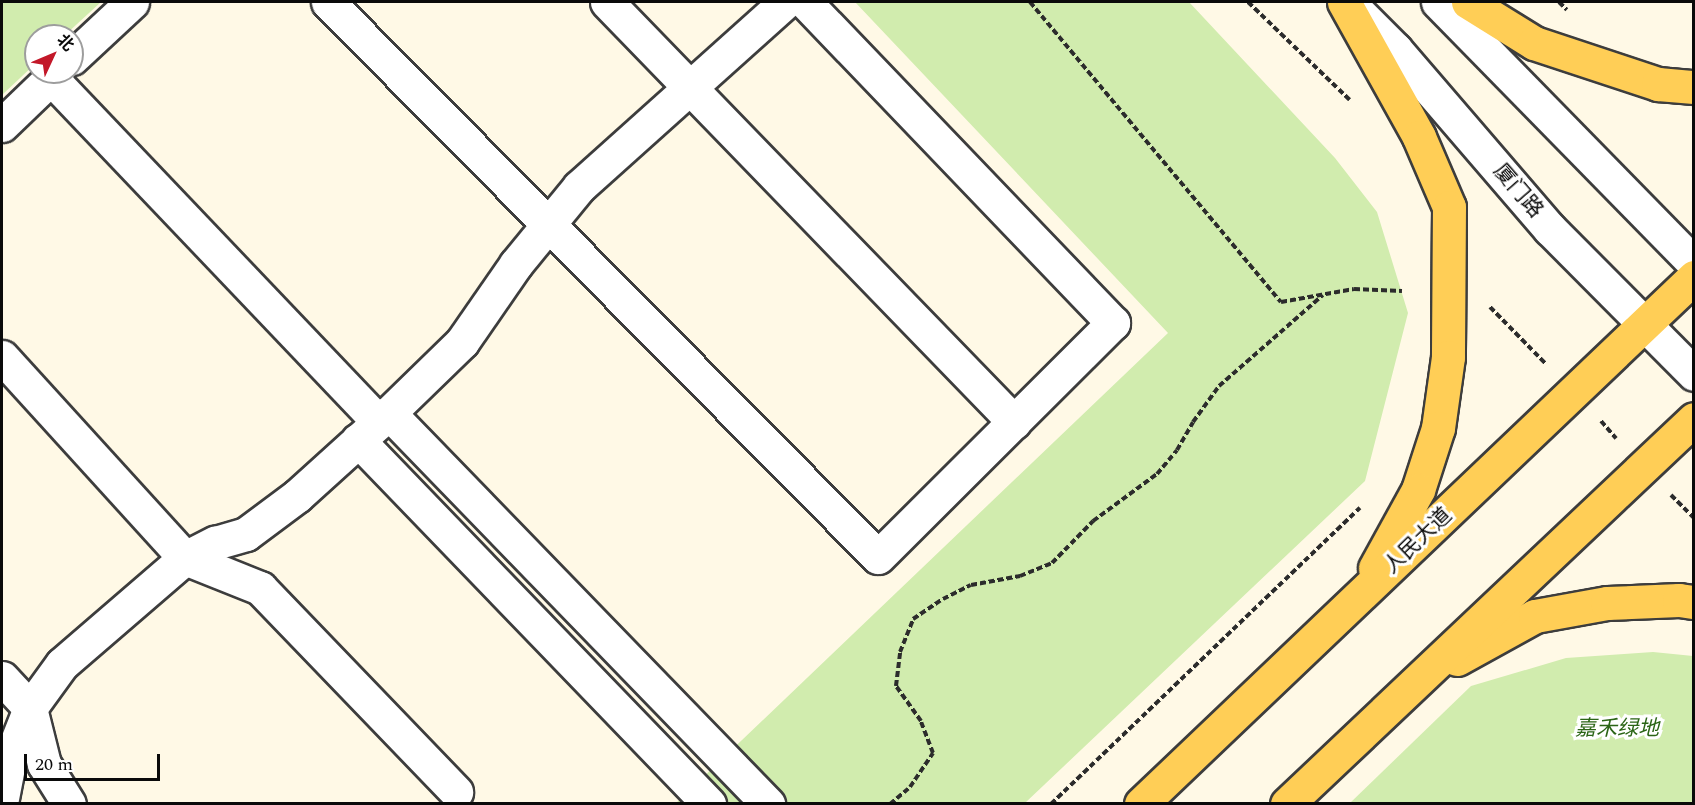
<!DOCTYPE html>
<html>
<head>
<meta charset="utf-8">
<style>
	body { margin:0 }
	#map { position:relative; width:1695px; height:805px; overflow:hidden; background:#fff9e6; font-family:Spectral,"Noto Sans SC",serif }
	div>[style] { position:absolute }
	.green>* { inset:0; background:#d1ecae }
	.path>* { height:4px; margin-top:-2px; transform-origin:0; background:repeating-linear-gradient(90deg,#2c2c2c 0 6px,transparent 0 9px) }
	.roads { filter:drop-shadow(2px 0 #3d3d3d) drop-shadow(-2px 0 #3d3d3d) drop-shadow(0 2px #3d3d3d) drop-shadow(0 -2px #3d3d3d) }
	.minor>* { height:33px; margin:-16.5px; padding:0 16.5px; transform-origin:16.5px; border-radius:16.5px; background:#fff }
	.major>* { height:33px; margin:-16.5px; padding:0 16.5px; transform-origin:16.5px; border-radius:16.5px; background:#ffce56 }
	span { translate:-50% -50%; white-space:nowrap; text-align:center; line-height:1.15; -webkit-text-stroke:6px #fff; paint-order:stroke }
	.street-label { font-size:21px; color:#0a0a0a }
	.park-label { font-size:21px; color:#2b6516; font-style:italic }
	.frame { position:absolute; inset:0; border:3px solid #0a0a0a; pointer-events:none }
	.north { position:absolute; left:24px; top:24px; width:60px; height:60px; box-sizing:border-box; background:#fff; border:2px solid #9d9d9d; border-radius:50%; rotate:46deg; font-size:16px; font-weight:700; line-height:24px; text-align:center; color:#0a0a0a }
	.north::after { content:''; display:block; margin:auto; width:21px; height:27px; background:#c31829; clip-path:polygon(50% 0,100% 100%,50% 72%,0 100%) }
	.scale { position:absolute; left:24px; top:754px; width:136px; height:27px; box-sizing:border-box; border:3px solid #0a0a0a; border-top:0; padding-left:8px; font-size:18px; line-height:21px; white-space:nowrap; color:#0a0a0a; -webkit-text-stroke:4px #fff; paint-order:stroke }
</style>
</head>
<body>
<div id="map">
	<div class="green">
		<i style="clip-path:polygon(2px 2px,101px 2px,64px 36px,36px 36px,36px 63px,2px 95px)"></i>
		<i style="clip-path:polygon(855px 2px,1189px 2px,1335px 158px,1377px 212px,1408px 313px,1365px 481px,1025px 803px,675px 804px,1168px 333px)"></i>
		<i style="clip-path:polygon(1653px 652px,1693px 656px,1692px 803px,1350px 803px,1471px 686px,1566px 658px)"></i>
	</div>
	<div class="path">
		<i style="left:1030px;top:2px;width:391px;rotate:50.1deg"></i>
		<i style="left:1281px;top:302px;width:74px;rotate:-10.1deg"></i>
		<i style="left:1354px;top:289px;width:48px;rotate:2.4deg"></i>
		<i style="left:1248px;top:2px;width:141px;rotate:43.9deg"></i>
		<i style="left:1559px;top:2px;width:11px;rotate:45deg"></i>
		<i style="left:1490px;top:307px;width:80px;rotate:45.5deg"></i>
		<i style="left:1601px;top:421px;width:23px;rotate:49deg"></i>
		<i style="left:1671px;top:495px;width:33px;rotate:45deg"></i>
		<i style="left:890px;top:804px;width:26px;rotate:-40deg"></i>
		<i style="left:910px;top:787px;width:41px;rotate:-55.9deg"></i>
		<i style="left:933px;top:753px;width:34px;rotate:-111deg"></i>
		<i style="left:921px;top:721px;width:43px;rotate:-125.5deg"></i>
		<i style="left:896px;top:686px;width:34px;rotate:-83deg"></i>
		<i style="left:900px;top:652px;width:35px;rotate:-68deg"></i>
		<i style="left:913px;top:619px;width:36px;rotate:-34deg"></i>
		<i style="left:943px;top:599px;width:31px;rotate:-27deg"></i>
		<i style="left:971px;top:585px;width:50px;rotate:-10.4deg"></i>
		<i style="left:1020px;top:576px;width:35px;rotate:-22deg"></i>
		<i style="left:1052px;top:563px;width:59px;rotate:-45.7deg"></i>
		<i style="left:1093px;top:521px;width:79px;rotate:-36.3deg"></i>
		<i style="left:1157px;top:474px;width:31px;rotate:-50deg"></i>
		<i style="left:1177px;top:450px;width:32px;rotate:-60deg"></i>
		<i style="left:1193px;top:422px;width:44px;rotate:-54.2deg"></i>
		<i style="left:1219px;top:386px;width:138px;rotate:-41.2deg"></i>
		<i style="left:1051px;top:804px;width:428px;rotate:-43.8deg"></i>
	</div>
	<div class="roads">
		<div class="minor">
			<i style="left:328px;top:2px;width:781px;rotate:45.26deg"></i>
			<i style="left:878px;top:557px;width:332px;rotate:-44.9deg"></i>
			<i style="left:1113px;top:323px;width:445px;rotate:-133.8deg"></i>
			<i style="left:607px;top:2px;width:585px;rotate:45.9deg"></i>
			<i style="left:1438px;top:2px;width:366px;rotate:45.6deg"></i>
			<i style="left:1350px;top:4px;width:64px;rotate:45deg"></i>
			<i style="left:1395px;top:49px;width:238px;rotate:49.3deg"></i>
			<i style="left:1550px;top:229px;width:204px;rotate:45.2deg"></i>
			<i style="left:72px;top:58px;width:82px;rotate:-43deg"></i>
			<i style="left:51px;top:78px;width:475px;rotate:46.4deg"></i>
			<i style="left:2px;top:125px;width:76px;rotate:-43.9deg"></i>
			<i style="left:2px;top:357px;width:272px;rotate:47.7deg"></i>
			<i style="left:185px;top:558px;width:81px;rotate:21.8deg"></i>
			<i style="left:260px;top:588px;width:283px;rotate:46.1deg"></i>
			<i style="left:389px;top:413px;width:545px;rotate:45.89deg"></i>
			<i style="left:358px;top:440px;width:506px;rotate:46.04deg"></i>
			<i style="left:2px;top:678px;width:41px;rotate:47deg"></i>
			<i style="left:30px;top:708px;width:58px;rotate:76deg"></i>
			<i style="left:44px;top:764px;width:47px;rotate:58deg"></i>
			<i style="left:2px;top:798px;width:38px;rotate:-79deg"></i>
			<i style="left:9px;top:761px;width:57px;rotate:-68.4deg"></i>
			<i style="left:30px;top:708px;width:54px;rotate:-54deg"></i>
			<i style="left:62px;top:664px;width:162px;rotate:-40.8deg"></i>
			<i style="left:185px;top:558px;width:34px;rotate:-27deg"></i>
			<i style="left:215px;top:543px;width:32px;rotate:-16deg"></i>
			<i style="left:246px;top:534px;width:64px;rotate:-36.7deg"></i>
			<i style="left:297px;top:496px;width:124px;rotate:-42.1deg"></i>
			<i style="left:389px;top:413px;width:102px;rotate:-44.2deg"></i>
			<i style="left:462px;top:342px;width:95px;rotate:-55.3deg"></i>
			<i style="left:516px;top:264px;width:99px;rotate:-50.7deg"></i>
			<i style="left:579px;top:187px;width:277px;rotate:-41.9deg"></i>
		</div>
		<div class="major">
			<i style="left:1344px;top:2px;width:154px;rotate:60.9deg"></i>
			<i style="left:1419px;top:137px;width:76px;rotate:66.8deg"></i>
			<i style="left:1449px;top:207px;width:150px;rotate:90.4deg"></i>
			<i style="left:1448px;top:357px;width:72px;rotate:98deg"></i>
			<i style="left:1438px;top:428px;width:65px;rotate:107.9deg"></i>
			<i style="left:1418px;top:490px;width:89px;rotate:118.9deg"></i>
			<i style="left:1468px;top:2px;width:78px;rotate:31.8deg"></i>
			<i style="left:1534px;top:43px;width:131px;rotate:18.3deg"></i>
			<i style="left:1658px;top:84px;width:36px;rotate:5deg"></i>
			<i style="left:1457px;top:659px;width:89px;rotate:-28.9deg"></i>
			<i style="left:1535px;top:616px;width:73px;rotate:-10.2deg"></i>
			<i style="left:1607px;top:603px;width:72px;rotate:-2.4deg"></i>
			<i style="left:1679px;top:600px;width:15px;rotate:8deg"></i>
			<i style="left:1141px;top:804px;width:764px;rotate:-43.62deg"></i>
			<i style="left:1287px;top:804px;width:560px;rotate:-43.41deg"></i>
		</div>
	</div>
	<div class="street-label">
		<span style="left:1518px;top:191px;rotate:49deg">厦门路</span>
		<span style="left:1418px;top:541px;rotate:-44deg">人民大道</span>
	</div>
	<div class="park-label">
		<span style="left:1617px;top:729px">嘉禾绿地</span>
	</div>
	<div class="frame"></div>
	<div class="north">北</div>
	<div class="scale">20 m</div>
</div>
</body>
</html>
